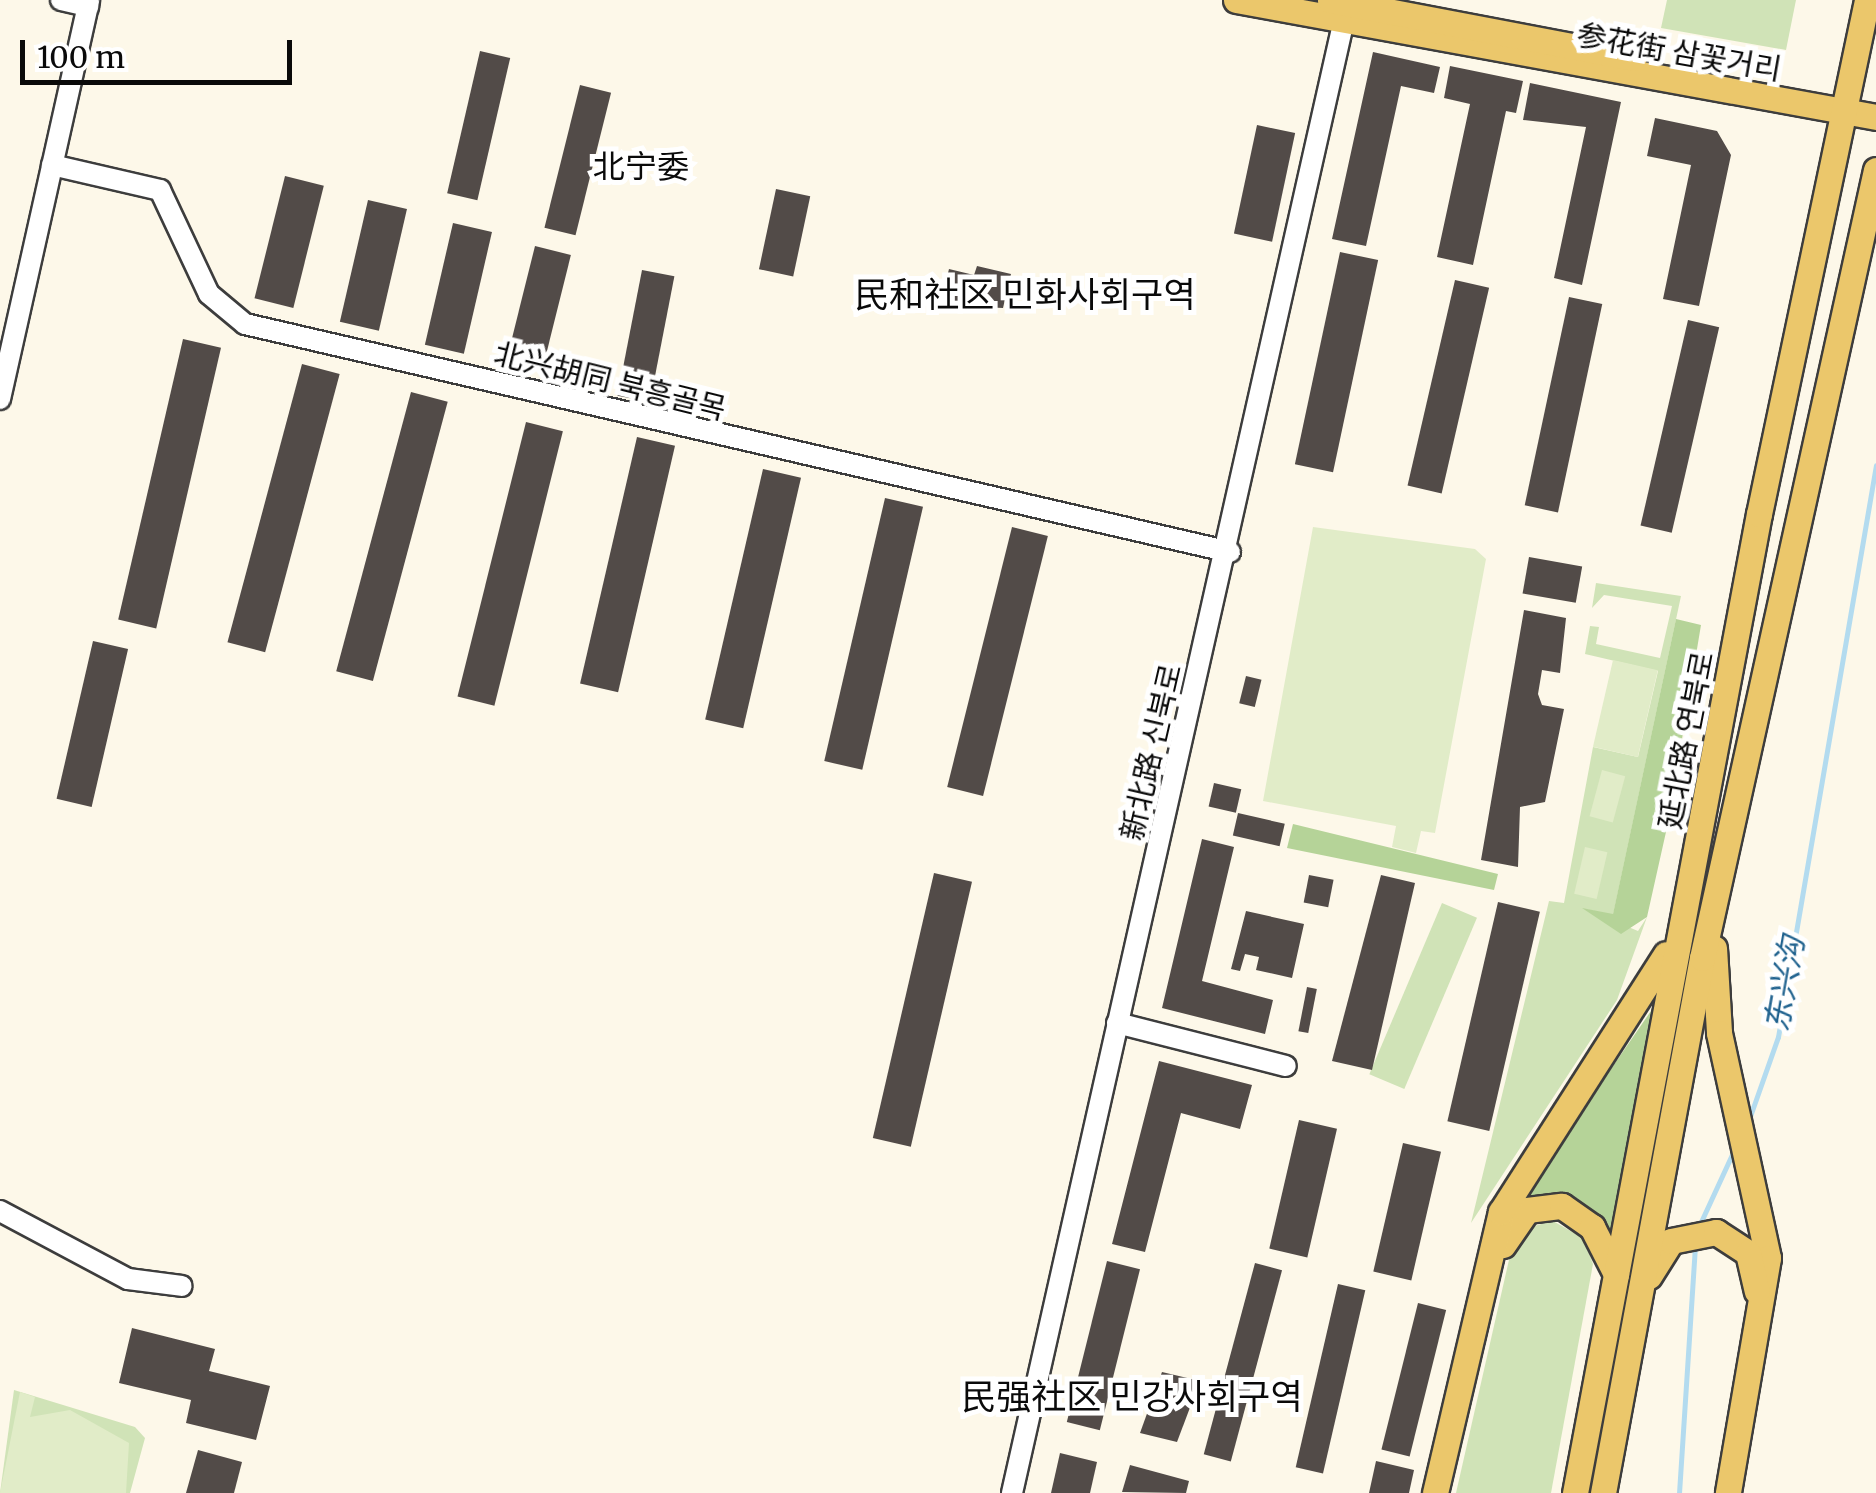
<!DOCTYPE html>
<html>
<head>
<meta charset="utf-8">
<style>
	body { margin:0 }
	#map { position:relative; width:1876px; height:1493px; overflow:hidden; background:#fdf8e9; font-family:Merriweather,"Noto Sans SC","Noto Sans KR",serif }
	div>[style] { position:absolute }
	.green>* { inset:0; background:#d0e3b7; transform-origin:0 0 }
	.forest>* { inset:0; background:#b5d398 }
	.pitch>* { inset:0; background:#e1ecc8; transform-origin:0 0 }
	.stream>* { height:5px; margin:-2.5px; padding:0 2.5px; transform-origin:2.5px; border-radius:2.5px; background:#b3dbef }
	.building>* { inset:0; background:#524b48; transform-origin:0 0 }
	.roads { filter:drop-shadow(2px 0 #3d3d3d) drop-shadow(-2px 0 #3d3d3d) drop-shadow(0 2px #3d3d3d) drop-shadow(0 -2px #3d3d3d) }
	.minor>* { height:20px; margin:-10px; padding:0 10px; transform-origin:10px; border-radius:10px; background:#fff }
	.major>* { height:25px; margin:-12.5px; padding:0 12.5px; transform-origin:12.5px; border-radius:12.5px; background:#ebc76b }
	span { translate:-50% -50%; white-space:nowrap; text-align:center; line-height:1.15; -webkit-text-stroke:10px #fff; paint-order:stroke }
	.street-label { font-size:30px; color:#0a0a0a }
	.neighbourhood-label { font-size:32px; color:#0a0a0a }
	.water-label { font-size:32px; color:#21638f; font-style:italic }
	.quarter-label { font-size:35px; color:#0a0a0a }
	.scale { position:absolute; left:20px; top:40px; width:272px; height:45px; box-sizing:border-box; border:5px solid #0a0a0a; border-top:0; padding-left:12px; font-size:30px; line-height:35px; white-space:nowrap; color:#0a0a0a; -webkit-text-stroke:8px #fff; paint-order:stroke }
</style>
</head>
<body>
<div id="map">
	<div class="green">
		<i style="clip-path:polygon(1667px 0,1796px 0,1786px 50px,1661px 28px)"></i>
		<i style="clip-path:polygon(1596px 583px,1681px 596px,1613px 915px,1585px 909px,1638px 931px,1647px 917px,1617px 1000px,1471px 1223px,1549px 901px,1564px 903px,1593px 747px,1638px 757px,1658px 671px,1585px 654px,1590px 626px,1599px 627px,1596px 644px,1660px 658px,1672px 606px,1604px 595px,1592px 608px)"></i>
		<i style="left:1442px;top:903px;width:38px;height:186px;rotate:23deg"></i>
		<i style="clip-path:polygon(1553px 1221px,1583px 1238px,1593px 1264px,1551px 1493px,1456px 1493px,1511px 1251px,1530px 1227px)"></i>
		<i style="clip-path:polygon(14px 1390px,135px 1427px,145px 1438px,130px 1493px,0 1493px)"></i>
	</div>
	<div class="forest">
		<i style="clip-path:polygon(1676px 619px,1701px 625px,1668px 823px,1647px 917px,1621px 934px,1582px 908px,1613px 914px)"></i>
		<i style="clip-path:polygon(1293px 824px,1498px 874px,1494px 890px,1287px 848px)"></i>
		<i style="clip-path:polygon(1653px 1008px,1611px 1235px,1577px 1198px,1531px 1199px,1527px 1191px)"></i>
	</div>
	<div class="pitch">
		<i style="clip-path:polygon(1313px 527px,1475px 549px,1486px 559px,1435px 833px,1421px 831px,1416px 853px,1392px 847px,1396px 826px,1263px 801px)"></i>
		<i style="left:1613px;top:660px;width:46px;height:89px;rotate:13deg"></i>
		<i style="left:1602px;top:770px;width:24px;height:48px;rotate:15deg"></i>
		<i style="left:1585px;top:847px;width:23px;height:48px;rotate:13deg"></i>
		<i style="clip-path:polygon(20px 1392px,35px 1397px,30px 1417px,70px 1410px,129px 1443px,126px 1493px,0 1493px)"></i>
	</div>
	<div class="stream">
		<i style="left:1748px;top:1122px;width:90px;rotate:-70.6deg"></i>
		<i style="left:1778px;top:1037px;width:580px;rotate:-80.28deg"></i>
		<i style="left:1699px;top:1226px;width:84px;rotate:-65.3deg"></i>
		<i style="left:1679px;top:1493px;width:247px;rotate:-86.3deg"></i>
	</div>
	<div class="building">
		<i style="left:480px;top:51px;width:31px;height:146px;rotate:13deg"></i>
		<i style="clip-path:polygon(1373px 52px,1440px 67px,1434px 93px,1401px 86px,1366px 246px,1332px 239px)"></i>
		<i style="clip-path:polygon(1450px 66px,1523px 81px,1516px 113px,1506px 111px,1473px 265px,1437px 257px,1470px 104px,1444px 98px)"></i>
		<i style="clip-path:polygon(1530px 83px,1621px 102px,1582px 285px,1554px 278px,1586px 127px,1523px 120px)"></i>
		<i style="left:580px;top:85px;width:32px;height:147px;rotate:14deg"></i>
		<i style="clip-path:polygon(1655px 118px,1717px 131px,1731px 155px,1699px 306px,1663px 299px,1691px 165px,1647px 156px)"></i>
		<i style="left:1257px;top:125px;width:39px;height:111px;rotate:12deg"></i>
		<i style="left:285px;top:176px;width:40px;height:126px;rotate:14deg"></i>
		<i style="left:776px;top:189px;width:35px;height:82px;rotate:12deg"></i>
		<i style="left:368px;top:200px;width:40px;height:125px;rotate:13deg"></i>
		<i style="left:453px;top:223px;width:40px;height:125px;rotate:13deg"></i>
		<i style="left:535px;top:246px;width:37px;height:120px;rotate:14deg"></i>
		<i style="left:1340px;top:252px;width:39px;height:217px;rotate:12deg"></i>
		<i style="clip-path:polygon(977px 266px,1011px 274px,1003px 308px,940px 305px,949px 269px,974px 275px)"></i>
		<i style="left:642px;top:270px;width:33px;height:128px;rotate:11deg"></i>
		<i style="left:1455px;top:280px;width:35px;height:211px;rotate:13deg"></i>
		<i style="left:1569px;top:297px;width:34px;height:213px;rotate:12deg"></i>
		<i style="left:1688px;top:320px;width:32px;height:211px;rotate:13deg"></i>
		<i style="left:183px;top:339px;width:39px;height:288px;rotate:13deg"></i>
		<i style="left:302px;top:364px;width:39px;height:288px;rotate:15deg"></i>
		<i style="left:411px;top:392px;width:38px;height:289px;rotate:15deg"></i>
		<i style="left:526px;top:422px;width:38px;height:283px;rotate:14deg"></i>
		<i style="left:637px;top:437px;width:39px;height:253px;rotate:13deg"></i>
		<i style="left:763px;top:469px;width:39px;height:257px;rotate:13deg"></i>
		<i style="left:885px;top:498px;width:39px;height:270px;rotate:13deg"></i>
		<i style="left:1012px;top:527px;width:37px;height:268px;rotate:14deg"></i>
		<i style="left:1529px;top:557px;width:54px;height:37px;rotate:10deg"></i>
		<i style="clip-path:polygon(1524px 610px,1566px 618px,1560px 673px,1542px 670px,1538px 694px,1542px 705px,1564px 709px,1545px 802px,1520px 807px,1518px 867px,1481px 860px)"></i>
		<i style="left:93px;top:641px;width:36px;height:162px;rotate:13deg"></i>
		<i style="left:1246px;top:676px;width:16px;height:28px;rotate:14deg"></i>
		<i style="left:1214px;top:783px;width:28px;height:24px;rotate:13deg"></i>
		<i style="left:1238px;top:813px;width:48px;height:23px;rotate:13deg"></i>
		<i style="clip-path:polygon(1202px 839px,1234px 847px,1202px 981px,1273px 1000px,1265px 1034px,1162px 1008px)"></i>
		<i style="left:934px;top:873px;width:39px;height:272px;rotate:13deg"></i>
		<i style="left:1309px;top:875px;width:25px;height:28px;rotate:11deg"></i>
		<i style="clip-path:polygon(1381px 875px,1415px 883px,1372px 1070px,1332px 1061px)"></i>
		<i style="left:1498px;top:902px;width:43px;height:225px;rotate:13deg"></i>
		<i style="clip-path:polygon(1246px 911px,1304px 924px,1292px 978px,1256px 970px,1259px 957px,1245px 954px,1240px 971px,1231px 969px)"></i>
		<i style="left:1307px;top:987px;width:10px;height:45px;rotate:11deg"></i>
		<i style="clip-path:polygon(1159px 1061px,1252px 1085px,1240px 1129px,1181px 1113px,1145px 1252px,1112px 1244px)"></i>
		<i style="left:1299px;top:1120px;width:39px;height:132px;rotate:13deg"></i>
		<i style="left:1403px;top:1143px;width:39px;height:132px;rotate:13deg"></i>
		<i style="left:1107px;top:1261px;width:34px;height:166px;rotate:14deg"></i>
		<i style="left:1255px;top:1263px;width:28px;height:198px;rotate:15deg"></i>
		<i style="left:1338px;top:1284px;width:28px;height:188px;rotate:13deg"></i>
		<i style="left:1418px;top:1303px;width:29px;height:151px;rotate:14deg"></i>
		<i style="clip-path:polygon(132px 1328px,215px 1349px,209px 1371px,270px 1386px,256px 1440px,186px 1423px,191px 1400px,119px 1383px)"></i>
		<i style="clip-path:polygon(1162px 1372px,1200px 1381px,1177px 1442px,1140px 1433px)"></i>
		<i style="clip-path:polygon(198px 1450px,242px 1462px,234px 1493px,186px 1493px)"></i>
		<i style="clip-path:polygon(1060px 1453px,1097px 1462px,1090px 1493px,1051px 1493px)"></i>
		<i style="clip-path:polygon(1376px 1461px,1414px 1470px,1409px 1493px,1369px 1493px)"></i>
		<i style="clip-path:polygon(1130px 1465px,1189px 1481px,1186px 1493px,1122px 1492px)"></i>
	</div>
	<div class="roads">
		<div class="minor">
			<i style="left:61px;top:0;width:28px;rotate:13deg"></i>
			<i style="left:52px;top:165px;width:111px;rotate:13deg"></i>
			<i style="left:160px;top:190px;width:115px;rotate:64.8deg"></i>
			<i style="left:209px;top:294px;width:47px;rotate:39.8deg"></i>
			<i style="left:245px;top:324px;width:1011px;rotate:13.03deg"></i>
			<i style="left:0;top:399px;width:409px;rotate:-77.4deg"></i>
			<i style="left:1117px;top:1023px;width:174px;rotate:14.3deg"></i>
			<i style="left:0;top:1211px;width:145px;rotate:28deg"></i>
			<i style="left:128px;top:1279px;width:54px;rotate:7.4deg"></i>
			<i style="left:1012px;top:1493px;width:1523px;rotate:-77.3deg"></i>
		</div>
		<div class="major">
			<i style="left:1236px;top:0;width:651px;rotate:10.36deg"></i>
			<i style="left:1330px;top:0;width:309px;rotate:10.8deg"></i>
			<i style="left:1714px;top:948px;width:85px;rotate:86.6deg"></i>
			<i style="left:1719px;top:1033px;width:230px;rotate:77.7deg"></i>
			<i style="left:1768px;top:1258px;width:238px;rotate:99.7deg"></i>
			<i style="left:1503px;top:1245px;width:42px;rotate:-55.6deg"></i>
			<i style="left:1527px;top:1210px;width:35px;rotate:-7deg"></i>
			<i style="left:1562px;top:1206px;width:37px;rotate:35deg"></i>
			<i style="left:1592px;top:1227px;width:53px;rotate:62.9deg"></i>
			<i style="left:1649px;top:1276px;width:41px;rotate:-57.8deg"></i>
			<i style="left:1671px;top:1241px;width:46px;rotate:-11.3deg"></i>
			<i style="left:1716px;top:1232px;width:38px;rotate:33deg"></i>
			<i style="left:1748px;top:1253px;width:39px;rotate:77deg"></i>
			<i style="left:1435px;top:1493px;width:289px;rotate:-76.8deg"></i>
			<i style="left:1501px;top:1212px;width:306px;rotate:-57.4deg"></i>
			<i style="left:1575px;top:1493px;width:996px;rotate:-79.36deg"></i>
			<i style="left:1759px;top:514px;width:525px;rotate:-78.13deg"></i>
			<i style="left:1603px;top:1493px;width:544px;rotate:-79.52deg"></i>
			<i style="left:1702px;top:958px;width:807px;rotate:-77.55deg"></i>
		</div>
	</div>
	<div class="street-label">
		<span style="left:1679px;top:52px;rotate:10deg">参花街 삼꽃거리</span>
		<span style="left:610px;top:381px;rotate:14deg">北兴胡同 북흥골목</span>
		<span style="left:1686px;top:740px;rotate:-79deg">延北路 연북로</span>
		<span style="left:1151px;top:752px;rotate:-77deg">新北路 신북로</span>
	</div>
	<div class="neighbourhood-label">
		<span style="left:641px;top:167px">北宁委</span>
	</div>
	<div class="water-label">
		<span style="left:1785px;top:984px;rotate:-80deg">东兴沟</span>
	</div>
	<div class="quarter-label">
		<span style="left:1025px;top:295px">民和社区 민화사회구역</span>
		<span style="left:1132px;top:1397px">民强社区 민강사회구역</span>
	</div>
	<div class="scale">100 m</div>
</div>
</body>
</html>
